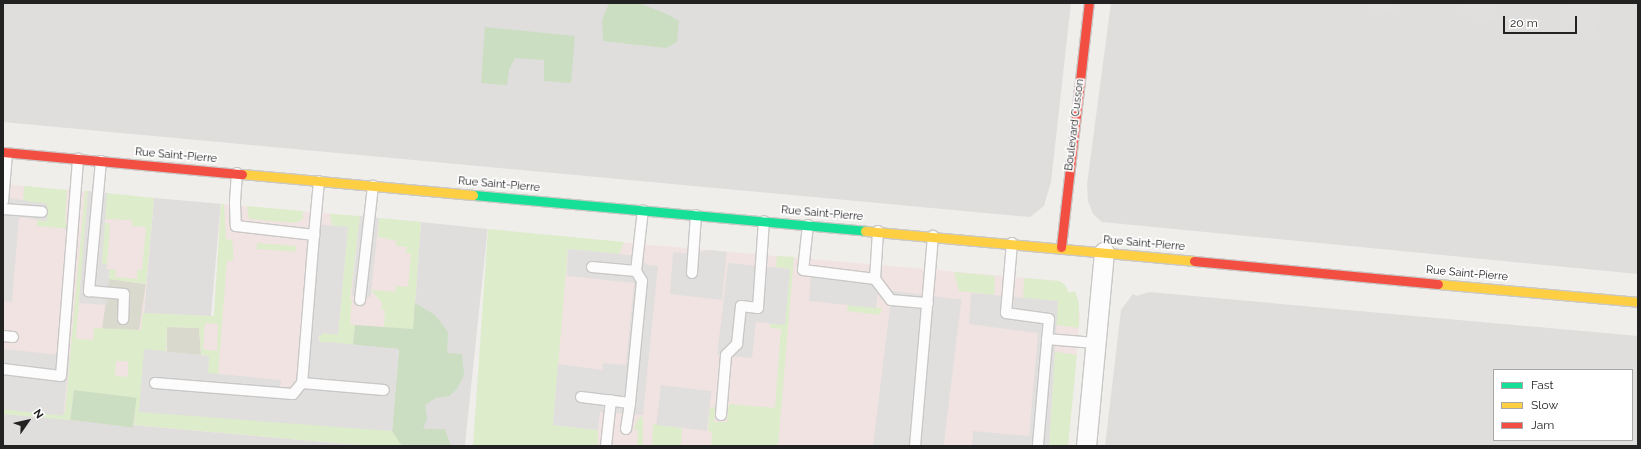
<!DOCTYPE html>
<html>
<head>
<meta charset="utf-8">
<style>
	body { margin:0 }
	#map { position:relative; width:1641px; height:449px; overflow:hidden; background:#f0eeeb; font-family:Raleway,sans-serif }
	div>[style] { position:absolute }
	.residential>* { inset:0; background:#dfdedc; transform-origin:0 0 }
	.commercial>* { inset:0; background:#f1e3e1 }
	.construction>* { inset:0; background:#d9d9cd; transform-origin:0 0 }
	.grass>* { inset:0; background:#ddeccb; transform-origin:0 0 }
	.forest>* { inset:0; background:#cbdec1; transform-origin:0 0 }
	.parking>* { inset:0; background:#e0dfde; transform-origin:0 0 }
	.roads { filter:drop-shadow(1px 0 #c9c8c7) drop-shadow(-1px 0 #c9c8c7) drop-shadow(0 1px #c9c8c7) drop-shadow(0 -1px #c9c8c7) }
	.lane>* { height:10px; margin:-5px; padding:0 5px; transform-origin:5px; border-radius:5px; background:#fdfcfc }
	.street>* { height:19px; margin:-9.5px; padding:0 9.5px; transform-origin:9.5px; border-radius:9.5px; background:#fdfcfc }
	.fast>* { height:9px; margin:-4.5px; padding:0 4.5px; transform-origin:4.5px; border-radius:4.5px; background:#16e098 }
	.slow>* { height:9px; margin:-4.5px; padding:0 4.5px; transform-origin:4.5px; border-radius:4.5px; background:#ffcf43 }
	.jam>* { height:9px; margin:-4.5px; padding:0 4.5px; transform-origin:4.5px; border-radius:4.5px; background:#f24e42 }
	span { translate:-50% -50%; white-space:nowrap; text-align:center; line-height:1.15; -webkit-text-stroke:3.5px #fff; paint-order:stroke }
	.street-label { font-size:11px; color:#222 }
	.frame { position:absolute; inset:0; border:4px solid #222; pointer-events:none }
	.legend { position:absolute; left:1493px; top:369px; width:140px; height:72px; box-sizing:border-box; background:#fff; border:1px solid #a7a7a7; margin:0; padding:5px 7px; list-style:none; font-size:12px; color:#222 }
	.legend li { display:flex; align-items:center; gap:8px; height:20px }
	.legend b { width:20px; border:1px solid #a7a7a7 }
	.north { position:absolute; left:8px; top:401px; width:40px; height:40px; -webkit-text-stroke:3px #fff; paint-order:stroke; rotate:56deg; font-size:11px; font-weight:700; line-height:16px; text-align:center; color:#222 }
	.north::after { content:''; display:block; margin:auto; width:14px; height:18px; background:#222; clip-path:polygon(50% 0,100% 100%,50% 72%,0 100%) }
	.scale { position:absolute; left:1503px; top:16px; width:74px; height:18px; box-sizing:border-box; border:2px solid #222; border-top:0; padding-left:5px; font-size:12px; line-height:14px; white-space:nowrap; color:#222; -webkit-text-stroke:3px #fff; paint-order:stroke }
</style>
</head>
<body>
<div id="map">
	<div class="residential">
		<i style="clip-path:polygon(3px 3px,1071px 3px,1051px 182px,1044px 206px,1030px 217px,3px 122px)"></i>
		<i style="clip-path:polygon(1111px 3px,1638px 3px,1638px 274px,1102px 222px,1093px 214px,1088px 201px,1087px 184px)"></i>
		<i style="left:154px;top:198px;width:67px;height:116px;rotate:5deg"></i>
		<i style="left:421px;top:222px;width:67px;height:225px;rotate:6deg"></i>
		<i style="clip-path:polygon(evenodd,1149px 292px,1638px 336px,1638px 446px,1105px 446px,1121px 310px,1133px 294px,1137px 296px,1149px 292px,1494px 370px,1632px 370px,1632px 440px,1494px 440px,1494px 370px)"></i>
		<i style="clip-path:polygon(3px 414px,134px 425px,371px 446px,3px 446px)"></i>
	</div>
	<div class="commercial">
		<i style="clip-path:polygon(3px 184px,154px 198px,144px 313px,214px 316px,221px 204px,421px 222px,405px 446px,371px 446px,3px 414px)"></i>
		<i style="clip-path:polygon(562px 237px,1059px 281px,1065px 285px,1069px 293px,1075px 291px,1080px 315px,1068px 446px,545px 446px)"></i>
	</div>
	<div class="construction">
		<i style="left:109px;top:279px;width:37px;height:50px;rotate:8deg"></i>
		<i style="clip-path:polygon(167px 327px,199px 328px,201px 355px,167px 352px)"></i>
	</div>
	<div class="grass">
		<i style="clip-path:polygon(24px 186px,67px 190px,65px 223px,69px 223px,68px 229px,37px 226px,37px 220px,46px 221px,23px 200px)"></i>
		<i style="clip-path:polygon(evenodd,85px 191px,88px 191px,76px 339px,93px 340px,94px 328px,141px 330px,143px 313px,214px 316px,221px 204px,224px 204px,226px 239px,232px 240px,233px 247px,233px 261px,227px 261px,218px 375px,208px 373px,209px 356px,201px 355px,199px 328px,167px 327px,166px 352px,144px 350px,278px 420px,392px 431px,402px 446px,371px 446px,134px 425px,136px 398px,74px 390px,70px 420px,3px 414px,3px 409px,65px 413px,85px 191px,205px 323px,218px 324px,217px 351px,203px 349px,205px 323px,85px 191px,116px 361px,128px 361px,128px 377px,115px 376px,116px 361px)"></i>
		<i style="clip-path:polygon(107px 193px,154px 198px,146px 284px,109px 279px,109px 269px,116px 270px,115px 277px,137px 279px,137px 270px,142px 270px,146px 227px,132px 226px,132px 220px,104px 219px)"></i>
		<i style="clip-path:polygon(247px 206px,303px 211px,303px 219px,296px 223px,249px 219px)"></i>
		<i style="clip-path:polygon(330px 214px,360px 216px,350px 299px,352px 299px,350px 324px,355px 325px,353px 345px,328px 342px,322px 343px,318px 337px,324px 333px,338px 334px,348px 227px,332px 226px)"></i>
		<i style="clip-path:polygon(379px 218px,421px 222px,413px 329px,384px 327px,385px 310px,381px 310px,382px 303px,371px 290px,395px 292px,396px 286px,408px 287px,411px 254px,406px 253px,407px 247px,396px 246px,397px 241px,378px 237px)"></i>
		<i style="clip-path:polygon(104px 222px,110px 224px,107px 264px,102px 264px)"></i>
		<i style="clip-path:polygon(488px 229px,624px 242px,619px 254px,568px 249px,553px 425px,598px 430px,598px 446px,473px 446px)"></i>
		<i style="left:257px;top:243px;width:39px;height:6px;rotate:4deg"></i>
		<i style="clip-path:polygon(777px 256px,794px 257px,778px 446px,711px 446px,712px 432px,708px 431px,710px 408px,715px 407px,714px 422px,727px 422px,729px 404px,775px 408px,781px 329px,770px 328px,770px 323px,790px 269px,776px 267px)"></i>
		<i style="clip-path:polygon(954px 272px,995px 276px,994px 295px,959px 291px)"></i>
		<i style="clip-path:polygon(1024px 278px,1059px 281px,1065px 285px,1069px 293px,1075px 291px,1079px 304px,1079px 328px,1056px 325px,1057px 301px,1023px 298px)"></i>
		<i style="clip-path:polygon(848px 305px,882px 308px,880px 315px,847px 311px)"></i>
		<i style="clip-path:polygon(1055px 352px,1077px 355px,1068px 446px,1049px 446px)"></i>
		<i style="clip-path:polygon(641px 416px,643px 418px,643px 446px,637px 446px,638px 430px,634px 430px,636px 422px)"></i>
		<i style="clip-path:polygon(653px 424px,682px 428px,681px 446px,652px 446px)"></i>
	</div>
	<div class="forest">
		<i style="clip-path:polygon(609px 3px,639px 3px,667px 14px,679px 21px,677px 42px,666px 48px,603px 41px,602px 20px)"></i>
		<i style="clip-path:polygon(485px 27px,575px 36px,571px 83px,544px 81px,544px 60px,515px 58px,509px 70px,507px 85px,481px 83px)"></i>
		<i style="clip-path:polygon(415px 303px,435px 315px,448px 332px,447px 353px,462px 354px,464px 375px,457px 389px,449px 396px,436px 398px,425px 405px,427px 419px,423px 429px,445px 429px,451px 446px,402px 446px,392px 431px,399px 349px,353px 345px,355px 325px,413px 329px)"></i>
		<i style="left:74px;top:390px;width:63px;height:30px;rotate:7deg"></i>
	</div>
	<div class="parking">
		<i style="clip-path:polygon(1367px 3px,1399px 3px,1398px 10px,1367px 9px)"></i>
		<i style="clip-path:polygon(1458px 3px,1496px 3px,1495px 19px,1458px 15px)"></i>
		<i style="clip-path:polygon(1562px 3px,1601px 3px,1597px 35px,1559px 30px)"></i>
		<i style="clip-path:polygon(88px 191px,107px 193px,102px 264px,107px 264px,106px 269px,109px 269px,107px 305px,79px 303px)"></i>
		<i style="clip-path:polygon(3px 197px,47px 204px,47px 221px,19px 217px,12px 302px,3px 301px)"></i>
		<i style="left:360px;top:216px;width:19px;height:80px;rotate:6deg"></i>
		<i style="clip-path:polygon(315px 224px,348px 227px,338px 335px,324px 333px,318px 337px,319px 341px,322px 343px,328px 342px,399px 349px,392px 431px,139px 412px,144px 349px,209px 356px,208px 373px,281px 380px,280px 393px,293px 394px,302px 383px)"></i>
		<i style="clip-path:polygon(568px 249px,638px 256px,648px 265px,658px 266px,643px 415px,600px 412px,598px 430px,553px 425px,558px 364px,603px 370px,603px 363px,626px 365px,634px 283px,567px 276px)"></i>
		<i style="clip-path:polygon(708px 250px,727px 252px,722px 300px,670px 294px,673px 252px,693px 254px)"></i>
		<i style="clip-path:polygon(728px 263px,790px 269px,785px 325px,756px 322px,752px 358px,717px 355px)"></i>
		<i style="clip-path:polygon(811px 271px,875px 279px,878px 291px,876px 308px,809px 301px)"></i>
		<i style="left:892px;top:291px;width:70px;height:156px;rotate:7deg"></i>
		<i style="clip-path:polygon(971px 293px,1058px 301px,1049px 446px,972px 446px,973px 431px,1029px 436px,1038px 333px,969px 324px)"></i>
		<i style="left:3px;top:349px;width:67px;height:60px;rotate:6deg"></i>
		<i style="left:661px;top:385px;width:51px;height:40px;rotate:7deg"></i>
	</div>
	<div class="roads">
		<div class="lane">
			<i style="left:101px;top:161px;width:131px;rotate:95.3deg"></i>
			<i style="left:89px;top:291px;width:35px;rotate:5deg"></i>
			<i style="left:124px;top:294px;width:25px;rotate:92deg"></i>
			<i style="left:237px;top:173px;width:30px;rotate:94deg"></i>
			<i style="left:235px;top:203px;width:23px;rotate:88deg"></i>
			<i style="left:236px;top:226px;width:79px;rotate:6.6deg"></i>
			<i style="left:314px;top:235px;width:54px;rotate:-84.7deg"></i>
			<i style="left:3px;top:201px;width:48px;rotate:-85.2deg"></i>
			<i style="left:3px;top:209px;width:39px;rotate:4deg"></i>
			<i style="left:808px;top:225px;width:45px;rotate:96.3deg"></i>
			<i style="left:803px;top:270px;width:73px;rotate:7.1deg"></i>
			<i style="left:875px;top:279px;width:48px;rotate:-86.4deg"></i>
			<i style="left:314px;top:235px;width:148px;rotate:94.6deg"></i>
			<i style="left:302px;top:383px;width:82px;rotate:4.9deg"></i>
			<i style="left:1012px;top:243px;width:70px;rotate:94.9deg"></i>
			<i style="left:1006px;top:313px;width:43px;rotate:7.9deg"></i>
			<i style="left:1049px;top:319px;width:127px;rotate:95deg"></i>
			<i style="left:592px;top:267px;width:44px;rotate:5.2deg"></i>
			<i style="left:636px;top:271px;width:61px;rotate:-83.5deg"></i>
			<i style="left:692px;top:273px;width:58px;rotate:-86.1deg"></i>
			<i style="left:875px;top:279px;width:26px;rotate:53deg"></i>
			<i style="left:891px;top:300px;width:37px;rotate:5deg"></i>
			<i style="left:360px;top:300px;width:115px;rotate:-83.5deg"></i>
			<i style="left:3px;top:336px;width:10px;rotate:6deg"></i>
			<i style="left:1047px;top:339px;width:48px;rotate:4.8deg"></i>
			<i style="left:3px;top:369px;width:58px;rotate:6.9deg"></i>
			<i style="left:61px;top:376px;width:218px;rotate:-85.5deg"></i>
			<i style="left:155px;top:383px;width:138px;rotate:4.6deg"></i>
			<i style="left:293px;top:394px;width:14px;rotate:-51deg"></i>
			<i style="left:581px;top:397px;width:49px;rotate:7deg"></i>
			<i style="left:630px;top:403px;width:123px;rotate:-84.4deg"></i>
			<i style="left:642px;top:281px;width:12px;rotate:-121deg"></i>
			<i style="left:721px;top:415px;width:60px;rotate:-85.2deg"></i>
			<i style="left:726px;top:355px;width:16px;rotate:-45deg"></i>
			<i style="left:737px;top:344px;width:38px;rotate:-84deg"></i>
			<i style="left:741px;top:306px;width:17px;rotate:7deg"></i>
			<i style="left:758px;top:308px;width:87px;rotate:-86.1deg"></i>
			<i style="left:626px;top:429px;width:26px;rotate:-81deg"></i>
			<i style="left:606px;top:446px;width:46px;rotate:-83.8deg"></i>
			<i style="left:915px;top:446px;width:211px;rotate:-85.1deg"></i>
		</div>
		<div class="street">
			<i style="left:1086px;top:446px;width:195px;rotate:-84.7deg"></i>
		</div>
		<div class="fast">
			<i style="left:473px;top:195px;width:394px;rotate:5.2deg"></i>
		</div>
		<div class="slow">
			<i style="left:242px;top:174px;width:232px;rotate:5.2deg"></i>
			<i style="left:865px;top:231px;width:330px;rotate:5.2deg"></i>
			<i style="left:1438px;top:284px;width:201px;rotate:5.1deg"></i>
		</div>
		<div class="jam">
			<i style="left:3px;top:152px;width:240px;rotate:5.3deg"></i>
			<i style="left:1061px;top:247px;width:246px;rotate:-83.5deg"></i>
			<i style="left:1194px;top:261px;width:245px;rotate:5.4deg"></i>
		</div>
	</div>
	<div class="street-label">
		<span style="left:1075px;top:125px;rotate:-83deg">Boulevard Cusson</span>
		<span style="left:176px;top:156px;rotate:5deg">Rue Saint-Pierre</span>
		<span style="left:499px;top:185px;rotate:5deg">Rue Saint-Pierre</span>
		<span style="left:822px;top:214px;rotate:5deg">Rue Saint-Pierre</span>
		<span style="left:1144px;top:244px;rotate:5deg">Rue Saint-Pierre</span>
		<span style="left:1467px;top:274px;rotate:5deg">Rue Saint-Pierre</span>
	</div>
	<div class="frame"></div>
	<ul class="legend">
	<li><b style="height:5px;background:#16e098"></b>Fast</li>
	<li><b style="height:5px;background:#ffcf43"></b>Slow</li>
	<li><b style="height:5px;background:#f24e42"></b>Jam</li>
	</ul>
	<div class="north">N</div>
	<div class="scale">20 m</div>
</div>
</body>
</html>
